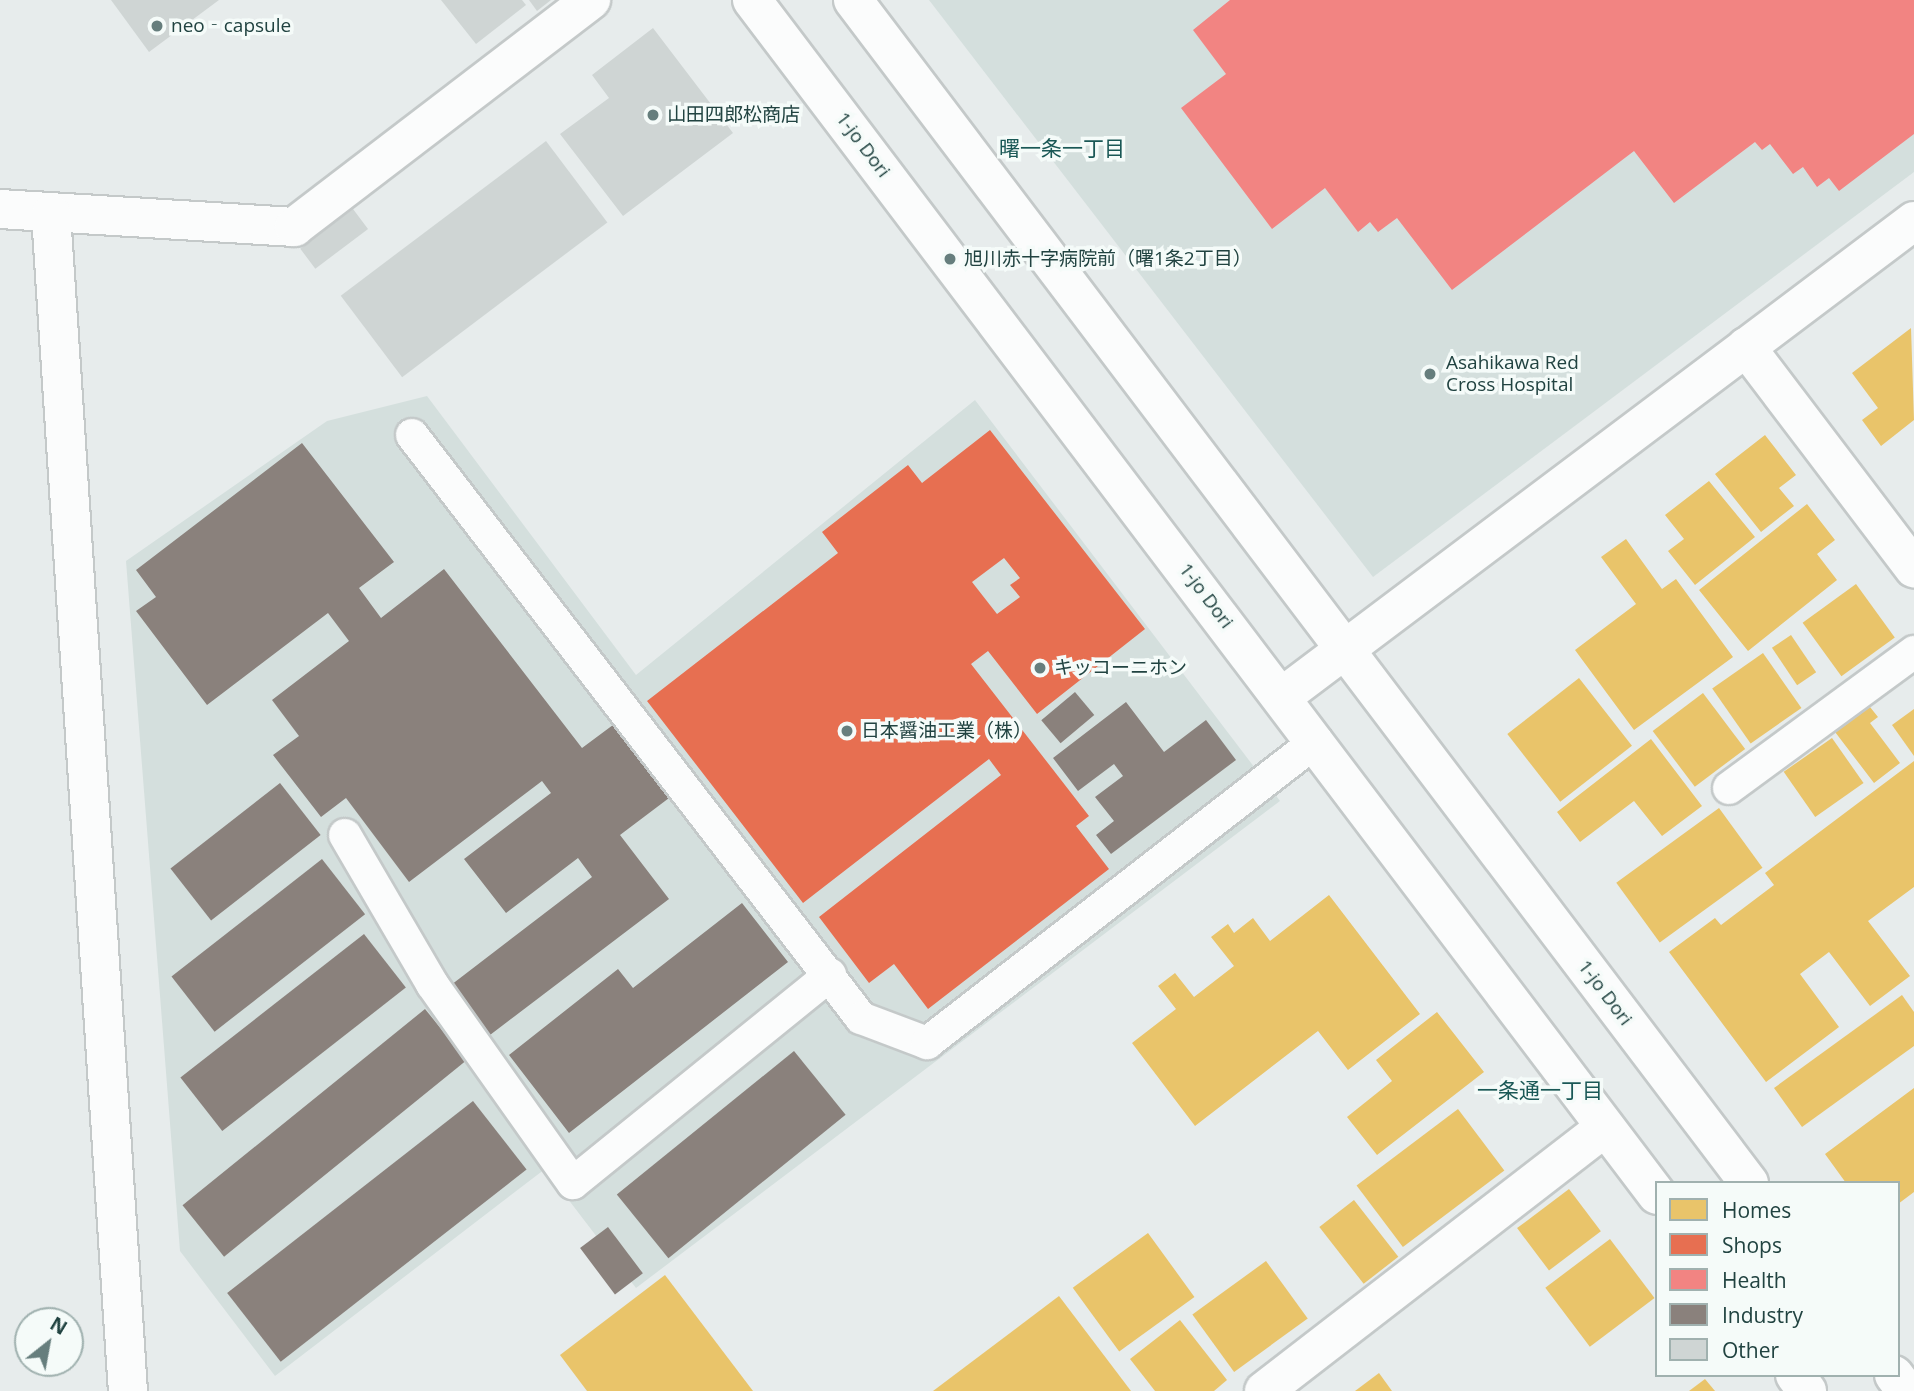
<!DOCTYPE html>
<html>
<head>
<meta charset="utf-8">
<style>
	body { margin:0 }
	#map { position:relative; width:1914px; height:1391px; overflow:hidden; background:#e7ecec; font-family:"Open Sans","Noto Sans JP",sans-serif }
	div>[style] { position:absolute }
	.built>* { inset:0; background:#d4dfdd }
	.homes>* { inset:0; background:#e9c46a; transform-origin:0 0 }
	.shops>* { inset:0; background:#e76f51 }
	.health>* { inset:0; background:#f28482 }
	.industry>* { inset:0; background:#8a817c; transform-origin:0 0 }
	.building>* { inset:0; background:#cfd5d4; transform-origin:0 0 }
	.roads { filter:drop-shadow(2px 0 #c4c9c9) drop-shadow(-2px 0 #c4c9c9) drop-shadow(0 2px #c4c9c9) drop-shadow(0 -2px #c4c9c9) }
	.service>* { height:32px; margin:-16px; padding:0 16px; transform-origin:16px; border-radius:16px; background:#fbfcfc }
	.minor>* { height:38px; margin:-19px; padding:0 19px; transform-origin:19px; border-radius:19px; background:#fbfcfc }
	.tertiary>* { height:38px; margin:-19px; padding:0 19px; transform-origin:19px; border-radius:19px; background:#fbfcfc }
	.dots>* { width:19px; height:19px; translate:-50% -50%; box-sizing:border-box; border:4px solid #f5fbf9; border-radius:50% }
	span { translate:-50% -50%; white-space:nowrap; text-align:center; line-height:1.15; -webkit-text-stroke:7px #f5fbf9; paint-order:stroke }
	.poi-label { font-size:19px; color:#214341 }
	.left { translate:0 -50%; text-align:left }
	.street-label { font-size:19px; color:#214341 }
	.neighbourhood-label { font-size:21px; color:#1a5856 }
	.legend { position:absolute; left:1655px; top:1181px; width:245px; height:196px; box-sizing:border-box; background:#f5fbf9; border:2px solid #a0b1af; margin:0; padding:9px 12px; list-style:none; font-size:21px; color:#214341 }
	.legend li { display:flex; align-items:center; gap:14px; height:35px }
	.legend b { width:35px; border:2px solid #a0b1af }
	.north { position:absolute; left:14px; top:1307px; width:70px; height:70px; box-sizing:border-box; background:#f5fbf9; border:2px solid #a0b1af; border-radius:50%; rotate:31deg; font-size:19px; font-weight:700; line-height:28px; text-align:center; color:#214341 }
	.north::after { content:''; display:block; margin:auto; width:24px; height:32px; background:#667e7d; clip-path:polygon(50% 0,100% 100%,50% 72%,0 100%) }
</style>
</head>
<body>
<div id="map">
	<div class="built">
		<i style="clip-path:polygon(929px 0,1914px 0,1914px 172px,1373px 577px)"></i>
		<i style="clip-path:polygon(427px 396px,636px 675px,975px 400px,1280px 801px,636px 1288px,545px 1169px,275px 1376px,180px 1251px,126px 561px,327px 421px)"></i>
	</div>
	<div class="homes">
		<i style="clip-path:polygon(1911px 328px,1914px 420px,1881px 446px,1862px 420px,1878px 408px,1852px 373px)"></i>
		<i style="clip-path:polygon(1765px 435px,1796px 475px,1779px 488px,1794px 506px,1761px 532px,1715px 474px)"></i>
		<i style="clip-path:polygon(1709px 481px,1755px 537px,1695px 585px,1668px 551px,1684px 539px,1665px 515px)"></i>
		<i style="clip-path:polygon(1807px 504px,1835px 540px,1817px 554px,1837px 580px,1748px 651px,1699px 590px)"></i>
		<i style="clip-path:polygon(1626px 539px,1662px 589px,1676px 579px,1733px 657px,1634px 730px,1575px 650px,1636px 604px,1601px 557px)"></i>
		<i style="left:1856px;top:584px;width:66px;height:66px;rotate:54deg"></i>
		<i style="left:1791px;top:635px;width:45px;height:23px;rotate:56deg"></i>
		<i style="left:1763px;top:653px;width:67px;height:62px;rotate:55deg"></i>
		<i style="left:1579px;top:678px;width:86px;height:91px;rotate:52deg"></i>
		<i style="left:1703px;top:693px;width:70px;height:63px;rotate:53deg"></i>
		<i style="clip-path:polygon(1866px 702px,1878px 717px,1870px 723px,1900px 763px,1874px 783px,1832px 728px)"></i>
		<i style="clip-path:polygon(1914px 709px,1914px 756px,1892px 725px)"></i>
		<i style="left:1832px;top:738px;width:55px;height:59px;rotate:55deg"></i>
		<i style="clip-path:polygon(1651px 739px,1702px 806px,1662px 836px,1634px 801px,1580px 842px,1557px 812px)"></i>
		<i style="clip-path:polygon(1914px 761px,1914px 887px,1868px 921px,1910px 976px,1870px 1006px,1829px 952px,1800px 974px,1839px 1027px,1766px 1082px,1669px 952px,1715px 918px,1721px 925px,1774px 885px,1765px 873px)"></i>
		<i style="left:1719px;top:808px;width:74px;height:127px;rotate:54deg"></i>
		<i style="clip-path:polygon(1329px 895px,1420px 1014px,1348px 1070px,1318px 1031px,1195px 1126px,1132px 1043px,1176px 1009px,1158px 986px,1175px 973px,1194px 997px,1234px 966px,1211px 937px,1228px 924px,1234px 933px,1253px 918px,1270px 941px)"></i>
		<i style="clip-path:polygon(1902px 995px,1914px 1012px,1914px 1046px,1802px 1127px,1774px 1088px)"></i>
		<i style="clip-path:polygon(1437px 1012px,1484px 1072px,1377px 1155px,1347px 1117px,1392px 1081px,1376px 1060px)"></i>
		<i style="clip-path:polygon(1914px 1088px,1914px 1192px,1898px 1204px,1898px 1183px,1846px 1183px,1825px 1154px)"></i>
		<i style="left:1458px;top:1109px;width:77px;height:127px;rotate:53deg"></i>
		<i style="left:1569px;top:1189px;width:53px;height:65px;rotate:53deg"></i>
		<i style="left:1354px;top:1200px;width:72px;height:44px;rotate:52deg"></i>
		<i style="left:1148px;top:1233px;width:79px;height:93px;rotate:54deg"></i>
		<i style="left:1610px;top:1239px;width:74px;height:81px;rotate:53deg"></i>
		<i style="left:1266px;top:1261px;width:71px;height:91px;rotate:54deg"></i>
		<i style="clip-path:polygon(665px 1275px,753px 1391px,587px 1391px,560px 1355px)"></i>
		<i style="clip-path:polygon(1059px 1296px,1131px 1391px,933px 1391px)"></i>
		<i style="clip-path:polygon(1180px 1320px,1227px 1380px,1214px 1391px,1155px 1391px,1130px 1359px)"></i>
		<i style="clip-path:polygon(1379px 1373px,1392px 1391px,1355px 1391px)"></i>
		<i style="clip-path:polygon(1705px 1379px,1715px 1391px,1689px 1391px)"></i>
	</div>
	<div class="shops">
		<i style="clip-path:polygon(evenodd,990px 430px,1145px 629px,1037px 714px,988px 651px,971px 664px,1089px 816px,1076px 826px,1109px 869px,928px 1009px,894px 964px,869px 983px,819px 917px,1001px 775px,989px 759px,803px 903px,647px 701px,838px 553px,822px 532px,908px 465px,922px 483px,990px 430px,1004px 558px,1020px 578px,1010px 585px,1020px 597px,997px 614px,972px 582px,1004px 558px)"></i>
	</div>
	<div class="health">
		<i style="clip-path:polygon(1230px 0,1914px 0,1914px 134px,1839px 191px,1829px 178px,1817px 187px,1803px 167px,1793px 174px,1770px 144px,1762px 150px,1755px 142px,1674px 203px,1634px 151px,1452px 290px,1397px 218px,1378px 232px,1370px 222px,1358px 232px,1325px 188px,1272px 229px,1181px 108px,1226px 74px,1193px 30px)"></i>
	</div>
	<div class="industry">
		<i style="clip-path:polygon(302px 443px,394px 562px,359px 588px,381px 618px,444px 569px,582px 748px,617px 722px,673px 795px,620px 835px,669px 899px,490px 1035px,451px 985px,592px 877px,578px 858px,506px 913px,464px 859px,551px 793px,542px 781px,409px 882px,346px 798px,321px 817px,273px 755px,299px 736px,272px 700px,349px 641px,328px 613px,207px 705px,136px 611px,156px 597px,136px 570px)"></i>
		<i style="left:1075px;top:692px;width:30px;height:44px;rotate:50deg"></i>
		<i style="clip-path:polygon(1126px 702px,1164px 752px,1206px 720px,1236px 760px,1111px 854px,1096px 835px,1114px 821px,1095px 797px,1123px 776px,1114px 764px,1078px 791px,1053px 758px)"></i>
		<i style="left:280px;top:783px;width:66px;height:139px;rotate:52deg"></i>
		<i style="left:322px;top:859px;width:70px;height:191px;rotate:52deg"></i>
		<i style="clip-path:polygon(742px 903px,788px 962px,569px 1133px,509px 1055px,618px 969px,633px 988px)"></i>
		<i style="left:364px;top:934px;width:68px;height:233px;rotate:52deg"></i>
		<i style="left:425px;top:1009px;width:66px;height:312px;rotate:51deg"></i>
		<i style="left:794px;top:1051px;width:82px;height:228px;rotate:51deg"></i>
		<i style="left:473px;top:1101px;width:87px;height:312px;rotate:52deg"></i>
		<i style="left:608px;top:1227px;width:58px;height:35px;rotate:53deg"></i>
	</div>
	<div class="building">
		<i style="clip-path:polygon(111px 0,219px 0,149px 52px)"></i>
		<i style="clip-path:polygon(441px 0,522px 0,526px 5px,476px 44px)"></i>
		<i style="clip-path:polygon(529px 0,551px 0,537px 11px)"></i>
		<i style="clip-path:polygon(653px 28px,733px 133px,623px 216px,560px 134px,609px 98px,592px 75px)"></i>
		<i style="left:546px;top:141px;width:102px;height:257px;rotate:53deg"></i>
		<i style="left:353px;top:209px;width:25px;height:66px;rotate:53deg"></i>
	</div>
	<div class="roads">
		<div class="service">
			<i style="left:412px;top:435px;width:736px;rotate:52.4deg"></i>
			<i style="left:861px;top:1018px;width:71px;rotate:20.7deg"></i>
			<i style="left:927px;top:1043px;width:493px;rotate:-37.8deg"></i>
			<i style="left:1729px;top:788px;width:230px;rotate:-36.3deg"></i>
			<i style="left:345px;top:835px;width:173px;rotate:59.7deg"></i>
			<i style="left:432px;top:984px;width:244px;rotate:54.7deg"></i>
			<i style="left:573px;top:1183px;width:331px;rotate:-39deg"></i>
		</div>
		<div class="minor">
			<i style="left:0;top:209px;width:295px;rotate:3.5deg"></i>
			<i style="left:294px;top:227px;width:374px;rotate:-37.4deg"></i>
			<i style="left:51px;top:214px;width:1180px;rotate:86.26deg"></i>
			<i style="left:1746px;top:347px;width:278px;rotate:52.8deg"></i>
			<i style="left:1283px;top:696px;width:790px;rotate:-36.97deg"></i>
			<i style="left:1264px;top:1391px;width:431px;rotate:-37.7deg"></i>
		</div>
		<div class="tertiary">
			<i style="left:752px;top:0;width:1499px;rotate:52.86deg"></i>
			<i style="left:853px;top:0;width:1484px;rotate:52.86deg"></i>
			<i style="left:1795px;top:1375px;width:20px;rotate:53deg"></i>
			<i style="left:1894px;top:1375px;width:20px;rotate:53deg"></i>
		</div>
	</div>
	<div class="dots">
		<i style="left:157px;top:26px;background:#667e7d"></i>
		<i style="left:653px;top:115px;background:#667e7d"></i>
		<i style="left:950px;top:259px;background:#667e7d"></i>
		<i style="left:1430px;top:374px;background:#667e7d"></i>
		<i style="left:1040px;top:668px;background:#667e7d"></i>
		<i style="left:847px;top:731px;background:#667e7d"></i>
	</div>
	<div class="poi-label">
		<span class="left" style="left:171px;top:26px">neo‐capsule</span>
		<span class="left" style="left:667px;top:115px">山田四郎松商店</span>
		<span class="left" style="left:964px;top:259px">旭川赤十字病院前（曙1条2丁目）</span>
		<span class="left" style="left:1446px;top:374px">Asahikawa Red<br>Cross Hospital</span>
		<span class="left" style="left:1054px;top:668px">キッコーニホン</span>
		<span class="left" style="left:861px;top:731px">日本醤油工業（株）</span>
	</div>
	<div class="street-label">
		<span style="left:863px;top:145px;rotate:53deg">1-jo Dori</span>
		<span style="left:1206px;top:596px;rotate:53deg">1-jo Dori</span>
		<span style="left:1605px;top:993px;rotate:53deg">1-jo Dori</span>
	</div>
	<div class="neighbourhood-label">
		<span style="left:1062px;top:148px">曙一条一丁目</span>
		<span style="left:1540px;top:1090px">一条通一丁目</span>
	</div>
	<ul class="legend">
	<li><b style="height:19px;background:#e9c46a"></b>Homes</li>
	<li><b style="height:19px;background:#e76f51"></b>Shops</li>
	<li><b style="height:19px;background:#f28482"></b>Health</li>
	<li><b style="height:19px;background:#8a817c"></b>Industry</li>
	<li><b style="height:19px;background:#cfd5d4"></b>Other</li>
	</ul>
	<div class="north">N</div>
</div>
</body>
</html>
